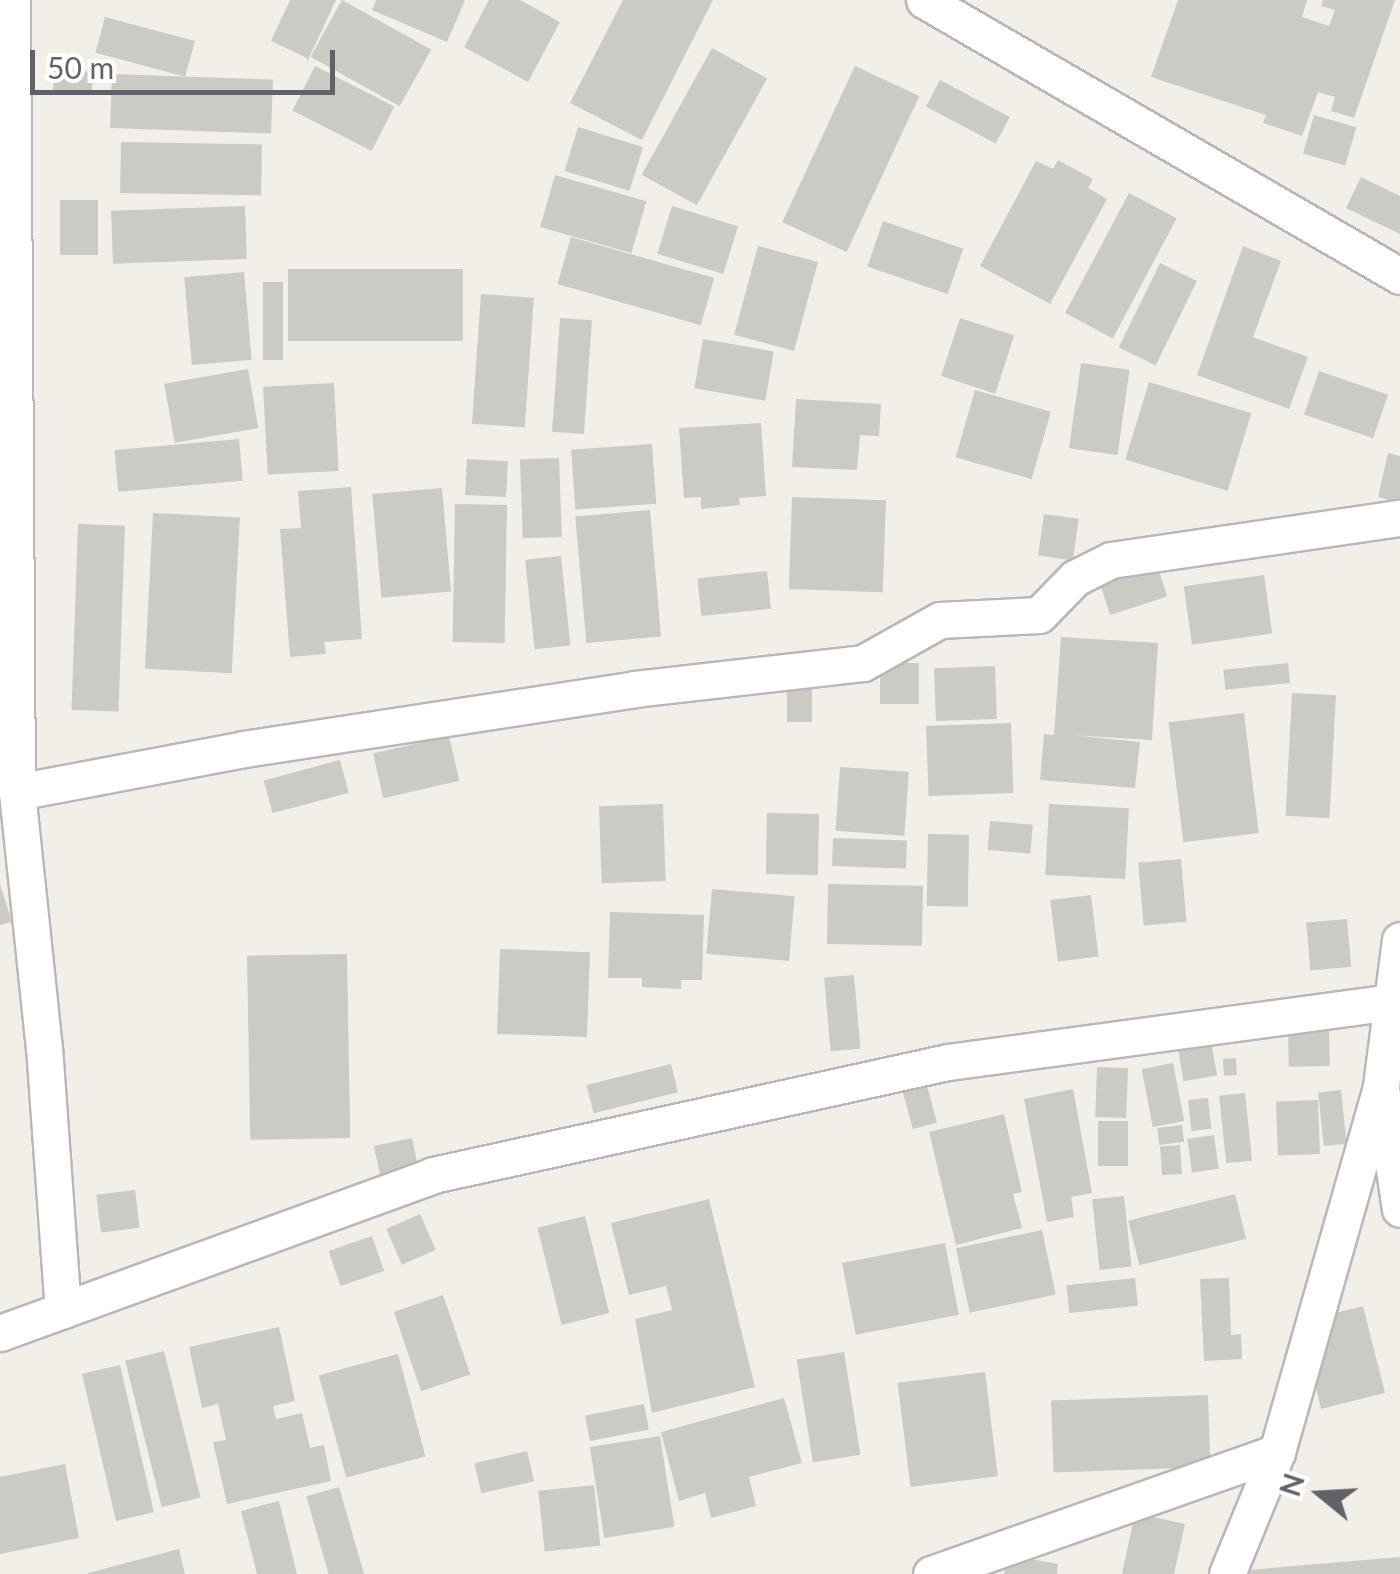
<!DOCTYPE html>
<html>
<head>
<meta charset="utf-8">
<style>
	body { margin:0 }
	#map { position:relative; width:1400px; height:1574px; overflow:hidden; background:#f1efe8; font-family:Lato,sans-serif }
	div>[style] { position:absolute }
	.building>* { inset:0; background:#cccac5; transform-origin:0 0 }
	.roads { filter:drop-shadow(2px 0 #b5b8bc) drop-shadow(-2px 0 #b5b8bc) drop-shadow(0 2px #b5b8bc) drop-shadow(0 -2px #b5b8bc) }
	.minor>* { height:35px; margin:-17.5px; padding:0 17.5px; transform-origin:17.5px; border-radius:17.5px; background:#fff }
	span { translate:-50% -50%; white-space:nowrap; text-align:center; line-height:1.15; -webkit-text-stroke:9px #fff; paint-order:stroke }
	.north { position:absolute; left:1270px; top:1444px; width:100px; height:100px; -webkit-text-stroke:8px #fff; paint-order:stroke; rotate:288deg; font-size:28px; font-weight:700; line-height:40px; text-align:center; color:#5f6368 }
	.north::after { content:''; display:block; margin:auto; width:35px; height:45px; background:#5f6368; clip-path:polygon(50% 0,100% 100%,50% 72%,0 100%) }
	.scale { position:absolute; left:30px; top:50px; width:305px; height:45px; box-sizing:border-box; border:5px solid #5f6368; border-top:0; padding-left:12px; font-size:30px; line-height:35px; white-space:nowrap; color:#5f6368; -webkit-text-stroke:8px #fff; paint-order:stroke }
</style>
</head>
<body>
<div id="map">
	<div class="building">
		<i style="clip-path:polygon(290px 0,336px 0,307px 62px,307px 58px,271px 41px)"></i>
		<i style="left:342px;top:0;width:102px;height:65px;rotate:29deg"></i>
		<i style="clip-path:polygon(376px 0,465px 0,447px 42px,372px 10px)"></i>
		<i style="clip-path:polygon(489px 0,520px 0,560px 22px,528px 82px,464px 47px)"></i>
		<i style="clip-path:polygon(623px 0,713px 0,642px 140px,570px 103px)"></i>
		<i style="clip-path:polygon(1178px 0,1307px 0,1302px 17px,1329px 26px,1335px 10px,1321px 6px,1323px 0,1395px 0,1354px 118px,1331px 111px,1335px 97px,1318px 92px,1302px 136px,1263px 123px,1266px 115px,1151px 77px)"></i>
		<i style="left:105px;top:17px;width:93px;height:37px;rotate:15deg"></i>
		<i style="left:712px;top:48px;width:63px;height:145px;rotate:29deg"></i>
		<i style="left:315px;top:66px;width:89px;height:50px;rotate:27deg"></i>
		<i style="left:855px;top:66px;width:71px;height:172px;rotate:25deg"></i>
		<i style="left:54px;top:70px;width:39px;height:21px;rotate:3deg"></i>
		<i style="left:112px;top:74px;width:161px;height:54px;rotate:2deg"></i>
		<i style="left:940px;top:80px;width:79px;height:30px;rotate:28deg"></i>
		<i style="left:1314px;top:115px;width:44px;height:40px;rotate:16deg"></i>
		<i style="left:578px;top:127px;width:68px;height:46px;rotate:17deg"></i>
		<i style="left:121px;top:142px;width:141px;height:51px;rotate:1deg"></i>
		<i style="clip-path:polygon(1058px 160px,1093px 179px,1088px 188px,1107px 199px,1050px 304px,980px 266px,1036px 161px,1053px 169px)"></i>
		<i style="left:555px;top:175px;width:95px;height:54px;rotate:16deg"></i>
		<i style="clip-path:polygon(1361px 177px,1400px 196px,1400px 234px,1346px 208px)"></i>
		<i style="left:1129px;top:193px;width:54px;height:136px;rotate:28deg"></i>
		<i style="left:60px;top:200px;width:38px;height:55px"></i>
		<i style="left:245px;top:206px;width:53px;height:134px;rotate:88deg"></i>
		<i style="left:672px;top:206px;width:69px;height:50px;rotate:17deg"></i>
		<i style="left:883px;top:221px;width:85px;height:48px;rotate:19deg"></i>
		<i style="left:571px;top:237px;width:149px;height:49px;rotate:16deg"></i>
		<i style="left:758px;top:246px;width:62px;height:92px;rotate:15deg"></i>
		<i style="clip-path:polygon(1243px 246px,1281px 261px,1253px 337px,1308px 357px,1289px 409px,1197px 375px)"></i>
		<i style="left:1160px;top:263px;width:41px;height:94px;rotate:26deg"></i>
		<i style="left:288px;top:269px;width:175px;height:72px"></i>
		<i style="left:244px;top:272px;width:88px;height:60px;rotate:85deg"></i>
		<i style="left:263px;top:282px;width:20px;height:78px"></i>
		<i style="left:481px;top:294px;width:53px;height:130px;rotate:4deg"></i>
		<i style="left:560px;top:318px;width:32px;height:114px;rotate:4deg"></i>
		<i style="left:960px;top:318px;width:57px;height:61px;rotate:18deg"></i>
		<i style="left:703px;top:339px;width:72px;height:50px;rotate:10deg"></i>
		<i style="left:1081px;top:363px;width:49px;height:86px;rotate:8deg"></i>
		<i style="left:248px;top:369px;width:60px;height:85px;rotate:80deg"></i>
		<i style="left:1319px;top:371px;width:73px;height:46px;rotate:19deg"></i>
		<i style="left:1149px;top:382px;width:107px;height:81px;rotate:17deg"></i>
		<i style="left:334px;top:383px;width:88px;height:71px;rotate:87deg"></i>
		<i style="left:975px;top:390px;width:79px;height:70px;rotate:16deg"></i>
		<i style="clip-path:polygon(796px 399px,881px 404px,879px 436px,860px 435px,857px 470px,792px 467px)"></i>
		<i style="clip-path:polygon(761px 423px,766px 496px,739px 498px,740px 505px,701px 509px,701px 497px,684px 498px,679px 428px)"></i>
		<i style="left:239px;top:439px;width:42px;height:125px;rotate:85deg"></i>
		<i style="left:652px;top:444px;width:60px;height:81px;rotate:86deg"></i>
		<i style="clip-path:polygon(1388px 453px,1400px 456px,1400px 503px,1378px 497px)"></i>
		<i style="left:559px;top:458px;width:79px;height:39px;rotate:88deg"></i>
		<i style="left:467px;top:459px;width:41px;height:36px;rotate:3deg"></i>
		<i style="clip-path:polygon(351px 487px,362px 639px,324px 642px,326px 654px,290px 657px,280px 529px,301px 528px,298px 491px)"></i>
		<i style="left:442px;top:488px;width:104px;height:70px;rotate:85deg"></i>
		<i style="left:792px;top:497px;width:94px;height:92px;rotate:2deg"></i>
		<i style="left:455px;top:504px;width:52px;height:138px;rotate:1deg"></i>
		<i style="left:650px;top:510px;width:127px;height:75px;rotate:85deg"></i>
		<i style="left:153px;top:513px;width:87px;height:156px;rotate:3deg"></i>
		<i style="left:1044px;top:514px;width:35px;height:42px;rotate:8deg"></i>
		<i style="left:78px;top:524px;width:47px;height:186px;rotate:2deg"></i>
		<i style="left:561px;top:556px;width:90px;height:36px;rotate:84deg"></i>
		<i style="left:1157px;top:565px;width:33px;height:60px;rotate:72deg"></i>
		<i style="left:767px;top:571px;width:38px;height:70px;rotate:84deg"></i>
		<i style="left:1264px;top:575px;width:59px;height:81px;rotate:82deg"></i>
		<i style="clip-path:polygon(1061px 637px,1158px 643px,1152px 740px,1070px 735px,1140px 742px,1135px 788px,1040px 780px,1044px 734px,1054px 735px)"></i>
		<i style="left:880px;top:663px;width:39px;height:41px"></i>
		<i style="left:1288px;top:663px;width:20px;height:65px;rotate:84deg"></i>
		<i style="left:995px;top:666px;width:53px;height:61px;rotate:88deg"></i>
		<i style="left:787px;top:686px;width:25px;height:36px"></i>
		<i style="left:1292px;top:693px;width:44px;height:123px;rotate:3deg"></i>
		<i style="left:1244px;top:713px;width:121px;height:76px;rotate:83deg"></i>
		<i style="left:1011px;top:723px;width:70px;height:85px;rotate:88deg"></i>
		<i style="left:449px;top:736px;width:46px;height:78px;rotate:77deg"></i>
		<i style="left:340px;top:760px;width:34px;height:79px;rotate:75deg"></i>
		<i style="left:840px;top:767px;width:69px;height:64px;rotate:4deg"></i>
		<i style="left:663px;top:804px;width:77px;height:64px;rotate:88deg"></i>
		<i style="left:1049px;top:804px;width:80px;height:71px;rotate:3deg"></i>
		<i style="left:767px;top:813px;width:52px;height:61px;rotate:1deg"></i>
		<i style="left:990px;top:821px;width:43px;height:29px;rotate:5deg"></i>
		<i style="left:928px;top:834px;width:41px;height:72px;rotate:1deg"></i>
		<i style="left:833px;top:838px;width:74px;height:28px;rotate:2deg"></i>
		<i style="left:1181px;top:859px;width:63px;height:43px;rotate:85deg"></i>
		<i style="clip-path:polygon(0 884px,12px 922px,0 925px)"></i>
		<i style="left:828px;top:884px;width:95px;height:60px;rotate:1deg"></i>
		<i style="left:712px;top:889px;width:83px;height:65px;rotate:5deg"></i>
		<i style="left:1091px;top:895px;width:62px;height:41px;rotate:83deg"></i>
		<i style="clip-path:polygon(610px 912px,704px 915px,702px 980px,681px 980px,681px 989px,642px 987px,642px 978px,608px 978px)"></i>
		<i style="left:1347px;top:919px;width:48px;height:41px;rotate:85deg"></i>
		<i style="left:500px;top:949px;width:90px;height:85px;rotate:2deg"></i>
		<i style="left:347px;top:954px;width:184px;height:100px;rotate:89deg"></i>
		<i style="left:854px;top:975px;width:74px;height:30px;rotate:85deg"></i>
		<i style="left:1329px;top:1024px;width:42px;height:41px;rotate:89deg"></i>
		<i style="left:1211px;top:1041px;width:35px;height:34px;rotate:80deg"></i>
		<i style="left:1236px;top:1058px;width:17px;height:13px;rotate:87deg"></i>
		<i style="left:1173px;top:1063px;width:59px;height:32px;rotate:79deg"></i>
		<i style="left:671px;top:1064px;width:29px;height:87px;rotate:76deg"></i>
		<i style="left:1097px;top:1067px;width:31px;height:50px;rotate:2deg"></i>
		<i style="left:925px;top:1078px;width:46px;height:25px;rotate:75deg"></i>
		<i style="clip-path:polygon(1073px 1089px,1092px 1193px,1071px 1197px,1074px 1217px,1047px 1222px,1024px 1099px)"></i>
		<i style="left:1341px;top:1090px;width:54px;height:23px;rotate:84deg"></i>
		<i style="left:1245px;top:1093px;width:68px;height:26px;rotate:84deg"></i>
		<i style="left:1208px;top:1098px;width:31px;height:20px;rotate:84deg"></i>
		<i style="left:1318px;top:1100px;width:54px;height:42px;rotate:88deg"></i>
		<i style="clip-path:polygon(1004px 1114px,1022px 1192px,1013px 1194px,1022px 1228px,956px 1245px,929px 1132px)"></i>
		<i style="left:1098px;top:1121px;width:30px;height:45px"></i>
		<i style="left:1182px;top:1125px;width:17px;height:25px;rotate:83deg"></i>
		<i style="left:1214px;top:1135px;width:34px;height:27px;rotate:82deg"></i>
		<i style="left:412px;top:1138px;width:29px;height:39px;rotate:78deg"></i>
		<i style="left:1180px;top:1145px;width:29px;height:20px;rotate:86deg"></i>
		<i style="left:135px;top:1190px;width:38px;height:39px;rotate:83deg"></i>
		<i style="left:1235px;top:1194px;width:46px;height:110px;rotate:76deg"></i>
		<i style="left:1124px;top:1196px;width:71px;height:32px;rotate:84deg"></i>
		<i style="clip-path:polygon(709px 1199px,755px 1387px,652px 1413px,635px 1319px,672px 1310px,666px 1286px,629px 1295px,611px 1223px)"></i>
		<i style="left:420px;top:1214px;width:39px;height:37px;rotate:66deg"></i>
		<i style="left:585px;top:1216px;width:100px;height:49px;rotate:76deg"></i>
		<i style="left:1042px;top:1230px;width:66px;height:88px;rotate:78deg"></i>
		<i style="left:372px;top:1236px;width:37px;height:46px;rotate:71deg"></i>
		<i style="left:945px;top:1243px;width:73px;height:105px;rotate:79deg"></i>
		<i style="left:1135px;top:1278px;width:28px;height:69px;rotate:84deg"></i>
		<i style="clip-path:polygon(1229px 1278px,1231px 1335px,1241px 1334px,1242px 1359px,1204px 1361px,1200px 1279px)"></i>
		<i style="left:443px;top:1295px;width:84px;height:52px;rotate:71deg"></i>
		<i style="clip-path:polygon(1363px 1306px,1385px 1393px,1321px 1409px,1307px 1350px,1326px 1345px,1319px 1317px)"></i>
		<i style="clip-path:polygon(279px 1327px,295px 1401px,273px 1406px,276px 1419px,302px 1413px,310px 1448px,324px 1445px,331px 1481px,227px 1504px,213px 1442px,226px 1440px,218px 1404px,202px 1408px,189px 1347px)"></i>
		<i style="left:164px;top:1351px;width:151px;height:40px;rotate:76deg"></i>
		<i style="left:844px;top:1352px;width:104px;height:48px;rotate:81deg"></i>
		<i style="left:398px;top:1354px;width:106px;height:82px;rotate:75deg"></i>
		<i style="left:120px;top:1365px;width:151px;height:39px;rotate:77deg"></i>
		<i style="left:985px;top:1372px;width:105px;height:88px;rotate:83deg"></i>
		<i style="left:1208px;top:1395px;width:72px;height:157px;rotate:88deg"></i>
		<i style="clip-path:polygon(784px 1398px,802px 1463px,749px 1477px,756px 1506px,711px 1518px,705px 1493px,679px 1501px,661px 1432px)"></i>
		<i style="left:644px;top:1404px;width:26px;height:60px;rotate:79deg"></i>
		<i style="left:660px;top:1436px;width:92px;height:71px;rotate:81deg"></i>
		<i style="left:527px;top:1451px;width:31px;height:54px;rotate:77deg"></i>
		<i style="clip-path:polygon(65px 1464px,79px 1538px,0 1554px,0 1477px)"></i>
		<i style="left:594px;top:1485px;width:61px;height:56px;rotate:84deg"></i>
		<i style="left:339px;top:1487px;width:91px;height:34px;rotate:74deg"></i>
		<i style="clip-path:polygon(279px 1501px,297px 1574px,257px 1574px,241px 1511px)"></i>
		<i style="clip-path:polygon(1135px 1513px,1185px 1524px,1174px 1574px,1122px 1574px)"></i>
		<i style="clip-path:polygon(179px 1549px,185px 1574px,88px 1574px,88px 1573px)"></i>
		<i style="clip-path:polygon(1008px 1555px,1058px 1564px,1057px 1574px,1004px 1574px)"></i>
		<i style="clip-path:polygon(1400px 1557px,1400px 1574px,1236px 1574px,1236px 1571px)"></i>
	</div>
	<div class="roads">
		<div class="minor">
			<i style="left:12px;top:0;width:792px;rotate:89.64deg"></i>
			<i style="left:17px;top:792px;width:256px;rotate:84deg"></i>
			<i style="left:44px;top:1047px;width:264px;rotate:85.9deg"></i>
			<i style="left:924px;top:0;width:550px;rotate:30.11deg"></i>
			<i style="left:17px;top:792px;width:231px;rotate:-10.7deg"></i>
			<i style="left:244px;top:749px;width:396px;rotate:-8.7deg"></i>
			<i style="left:635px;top:689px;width:229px;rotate:-6.5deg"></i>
			<i style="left:863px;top:663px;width:88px;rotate:-29.2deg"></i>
			<i style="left:940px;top:620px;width:99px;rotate:-2.9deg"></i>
			<i style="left:1039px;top:615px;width:52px;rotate:-45.8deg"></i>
			<i style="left:1075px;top:578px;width:40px;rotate:-26.6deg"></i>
			<i style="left:1111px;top:560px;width:292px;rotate:-8.3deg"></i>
			<i style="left:1383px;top:1097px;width:113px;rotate:81.4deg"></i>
			<i style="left:0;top:1333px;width:461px;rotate:-20deg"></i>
			<i style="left:433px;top:1175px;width:527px;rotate:-12.38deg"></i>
			<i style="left:948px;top:1062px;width:447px;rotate:-7.7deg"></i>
			<i style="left:931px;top:1574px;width:367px;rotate:-19.4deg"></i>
			<i style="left:1227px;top:1574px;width:132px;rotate:-67.7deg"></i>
			<i style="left:1277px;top:1452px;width:380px;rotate:-74.1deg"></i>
			<i style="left:1381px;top:1086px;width:147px;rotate:-82.6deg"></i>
		</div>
	</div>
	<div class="north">N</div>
	<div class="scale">50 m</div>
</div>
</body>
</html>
